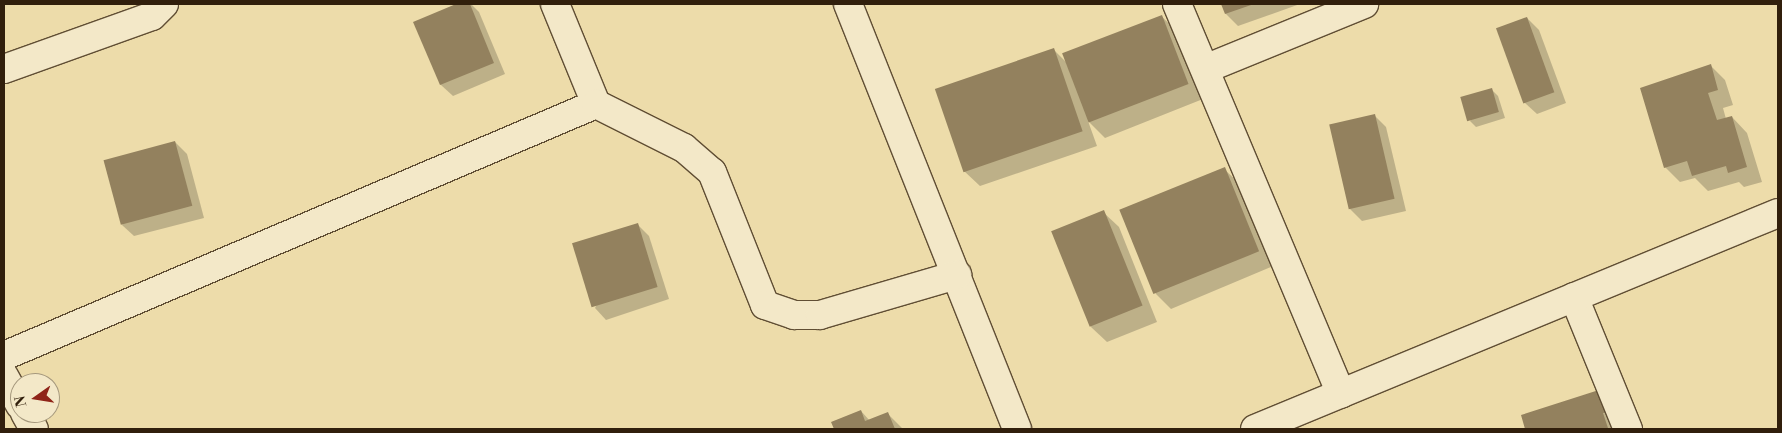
<!DOCTYPE html>
<html>
<head>
<meta charset="utf-8">
<style>
	body { margin:0 }
	#map { position:relative; width:1782px; height:433px; overflow:hidden; background:#eddcaa; font-family:"Libre Bodoni",serif }
	div>[style] { position:absolute }
	.shadow>* { inset:0; background:#0003 }
	.building>* { inset:0; background:#93815e; transform-origin:0 0 }
	.roads { filter:drop-shadow(1px 0 #604e34) drop-shadow(-1px 0 #604e34) drop-shadow(0 1px #604e34) drop-shadow(0 -1px #604e34) }
	.minor>* { height:28px; margin:-14px; padding:0 14px; transform-origin:14px; border-radius:14px; background:#f3e8c8 }
	.tertiary>* { height:28px; margin:-14px; padding:0 14px; transform-origin:14px; border-radius:14px; background:#f3e8c8 }
	span { translate:-50% -50%; white-space:nowrap; text-align:center; line-height:1.15; -webkit-text-stroke:5px #f3e8c8; paint-order:stroke }
	.frame { position:absolute; inset:0; border:5px solid #311f0c; pointer-events:none }
	.north { position:absolute; left:10px; top:373px; width:50px; height:50px; box-sizing:border-box; background:#f3e8c8; border:1px solid #a5987d; border-radius:50%; rotate:257deg; font-size:14px; font-weight:700; line-height:20px; text-align:center; color:#311f0c }
	.north::after { content:''; display:block; margin:auto; width:18px; height:22px; background:#8f2418; clip-path:polygon(50% 0,100% 100%,50% 72%,0 100%) }
</style>
</head>
<body>
<div id="map">
	<div class="shadow">
		<i style="clip-path:polygon(459px 4px,471px 4px,479px 12px,505px 74px,453px 96px,441px 85px,415px 22px)"></i>
		<i style="clip-path:polygon(1223px 4px,1300px 4px,1238px 26px,1226px 14px)"></i>
		<i style="clip-path:polygon(1161px 16px,1177px 31px,1203px 99px,1105px 138px,1088px 121px,1097px 146px,980px 186px,964px 171px,1053px 49px,1066px 62px)"></i>
		<i style="clip-path:polygon(1527px 18px,1539px 30px,1566px 103px,1537px 114px,1525px 103px,1498px 29px)"></i>
		<i style="clip-path:polygon(1710px 65px,1725px 80px,1733px 105px,1723px 108px,1726px 119px,1732px 117px,1747px 133px,1762px 182px,1744px 187px,1739px 182px,1708px 191px,1695px 178px,1680px 182px,1665px 167px)"></i>
		<i style="clip-path:polygon(1492px 90px,1498px 96px,1505px 118px,1476px 127px,1470px 121px)"></i>
		<i style="clip-path:polygon(1374px 115px,1386px 127px,1406px 211px,1362px 221px,1350px 209px)"></i>
		<i style="clip-path:polygon(175px 142px,187px 154px,204px 218px,134px 236px,122px 225px)"></i>
		<i style="clip-path:polygon(1224px 169px,1240px 184px,1273px 266px,1171px 309px,1156px 294px,1122px 212px)"></i>
		<i style="clip-path:polygon(1103px 212px,1119px 227px,1157px 322px,1107px 342px,1091px 327px)"></i>
		<i style="clip-path:polygon(637px 224px,649px 236px,669px 299px,606px 320px,595px 308px)"></i>
		<i style="clip-path:polygon(1602px 390px,1615px 429px,1526px 429px,1522px 416px)"></i>
		<i style="clip-path:polygon(861px 411px,870px 421px,888px 414px,903px 429px,836px 429px,833px 422px)"></i>
	</div>
	<div class="building">
		<i style="clip-path:polygon(456px 4px,470px 4px,494px 63px,440px 85px,413px 22px)"></i>
		<i style="clip-path:polygon(1221px 4px,1254px 4px,1225px 14px)"></i>
		<i style="left:1162px;top:15px;width:74px;height:107px;rotate:69deg"></i>
		<i style="left:1527px;top:17px;width:80px;height:33px;rotate:70deg"></i>
		<i style="left:1054px;top:48px;width:88px;height:126px;rotate:71deg"></i>
		<i style="clip-path:polygon(1711px 64px,1718px 90px,1708px 93px,1717px 120px,1732px 116px,1747px 167px,1728px 173px,1726px 166px,1692px 176px,1687px 161px,1664px 168px,1640px 88px)"></i>
		<i style="left:1492px;top:88px;width:25px;height:33px;rotate:74deg"></i>
		<i style="left:1375px;top:114px;width:87px;height:47px;rotate:77deg"></i>
		<i style="left:175px;top:141px;width:67px;height:74px;rotate:75deg"></i>
		<i style="left:1225px;top:167px;width:91px;height:114px;rotate:68deg"></i>
		<i style="left:1104px;top:210px;width:103px;height:57px;rotate:68deg"></i>
		<i style="left:638px;top:223px;width:67px;height:69px;rotate:73deg"></i>
		<i style="clip-path:polygon(1602px 389px,1609px 412px,1603px 413px,1608px 428px,1613px 429px,1525px 429px,1521px 415px)"></i>
		<i style="clip-path:polygon(861px 410px,865px 421px,888px 412px,895px 429px,834px 429px,831px 422px)"></i>
	</div>
	<div class="roads">
		<div class="minor">
			<i style="left:555px;top:4px;width:108px;rotate:67.7deg"></i>
			<i style="left:848px;top:4px;width:457px;rotate:68.3deg"></i>
			<i style="left:1177px;top:4px;width:423px;rotate:67.2deg"></i>
			<i style="left:4px;top:69px;width:157px;rotate:-19.7deg"></i>
			<i style="left:152px;top:16px;width:17px;rotate:-45deg"></i>
			<i style="left:1205px;top:69px;width:172px;rotate:-22.2deg"></i>
			<i style="left:1574px;top:297px;width:143px;rotate:67.8deg"></i>
			<i style="left:4px;top:356px;width:643px;rotate:-23.06deg"></i>
			<i style="left:596px;top:104px;width:98px;rotate:26.6deg"></i>
			<i style="left:684px;top:148px;width:37px;rotate:41deg"></i>
			<i style="left:712px;top:172px;width:143px;rotate:68.3deg"></i>
			<i style="left:765px;top:305px;width:31px;rotate:19deg"></i>
			<i style="left:794px;top:315px;width:26px"></i>
			<i style="left:820px;top:315px;width:143px;rotate:-16.3deg"></i>
			<i style="left:4px;top:376px;width:33px;rotate:61deg"></i>
			<i style="left:25px;top:413px;width:18px;rotate:61deg"></i>
		</div>
		<div class="tertiary">
			<i style="left:1255px;top:429px;width:566px;rotate:-22.44deg"></i>
		</div>
	</div>
	<div class="frame"></div>
	<div class="north">N</div>
</div>
</body>
</html>
